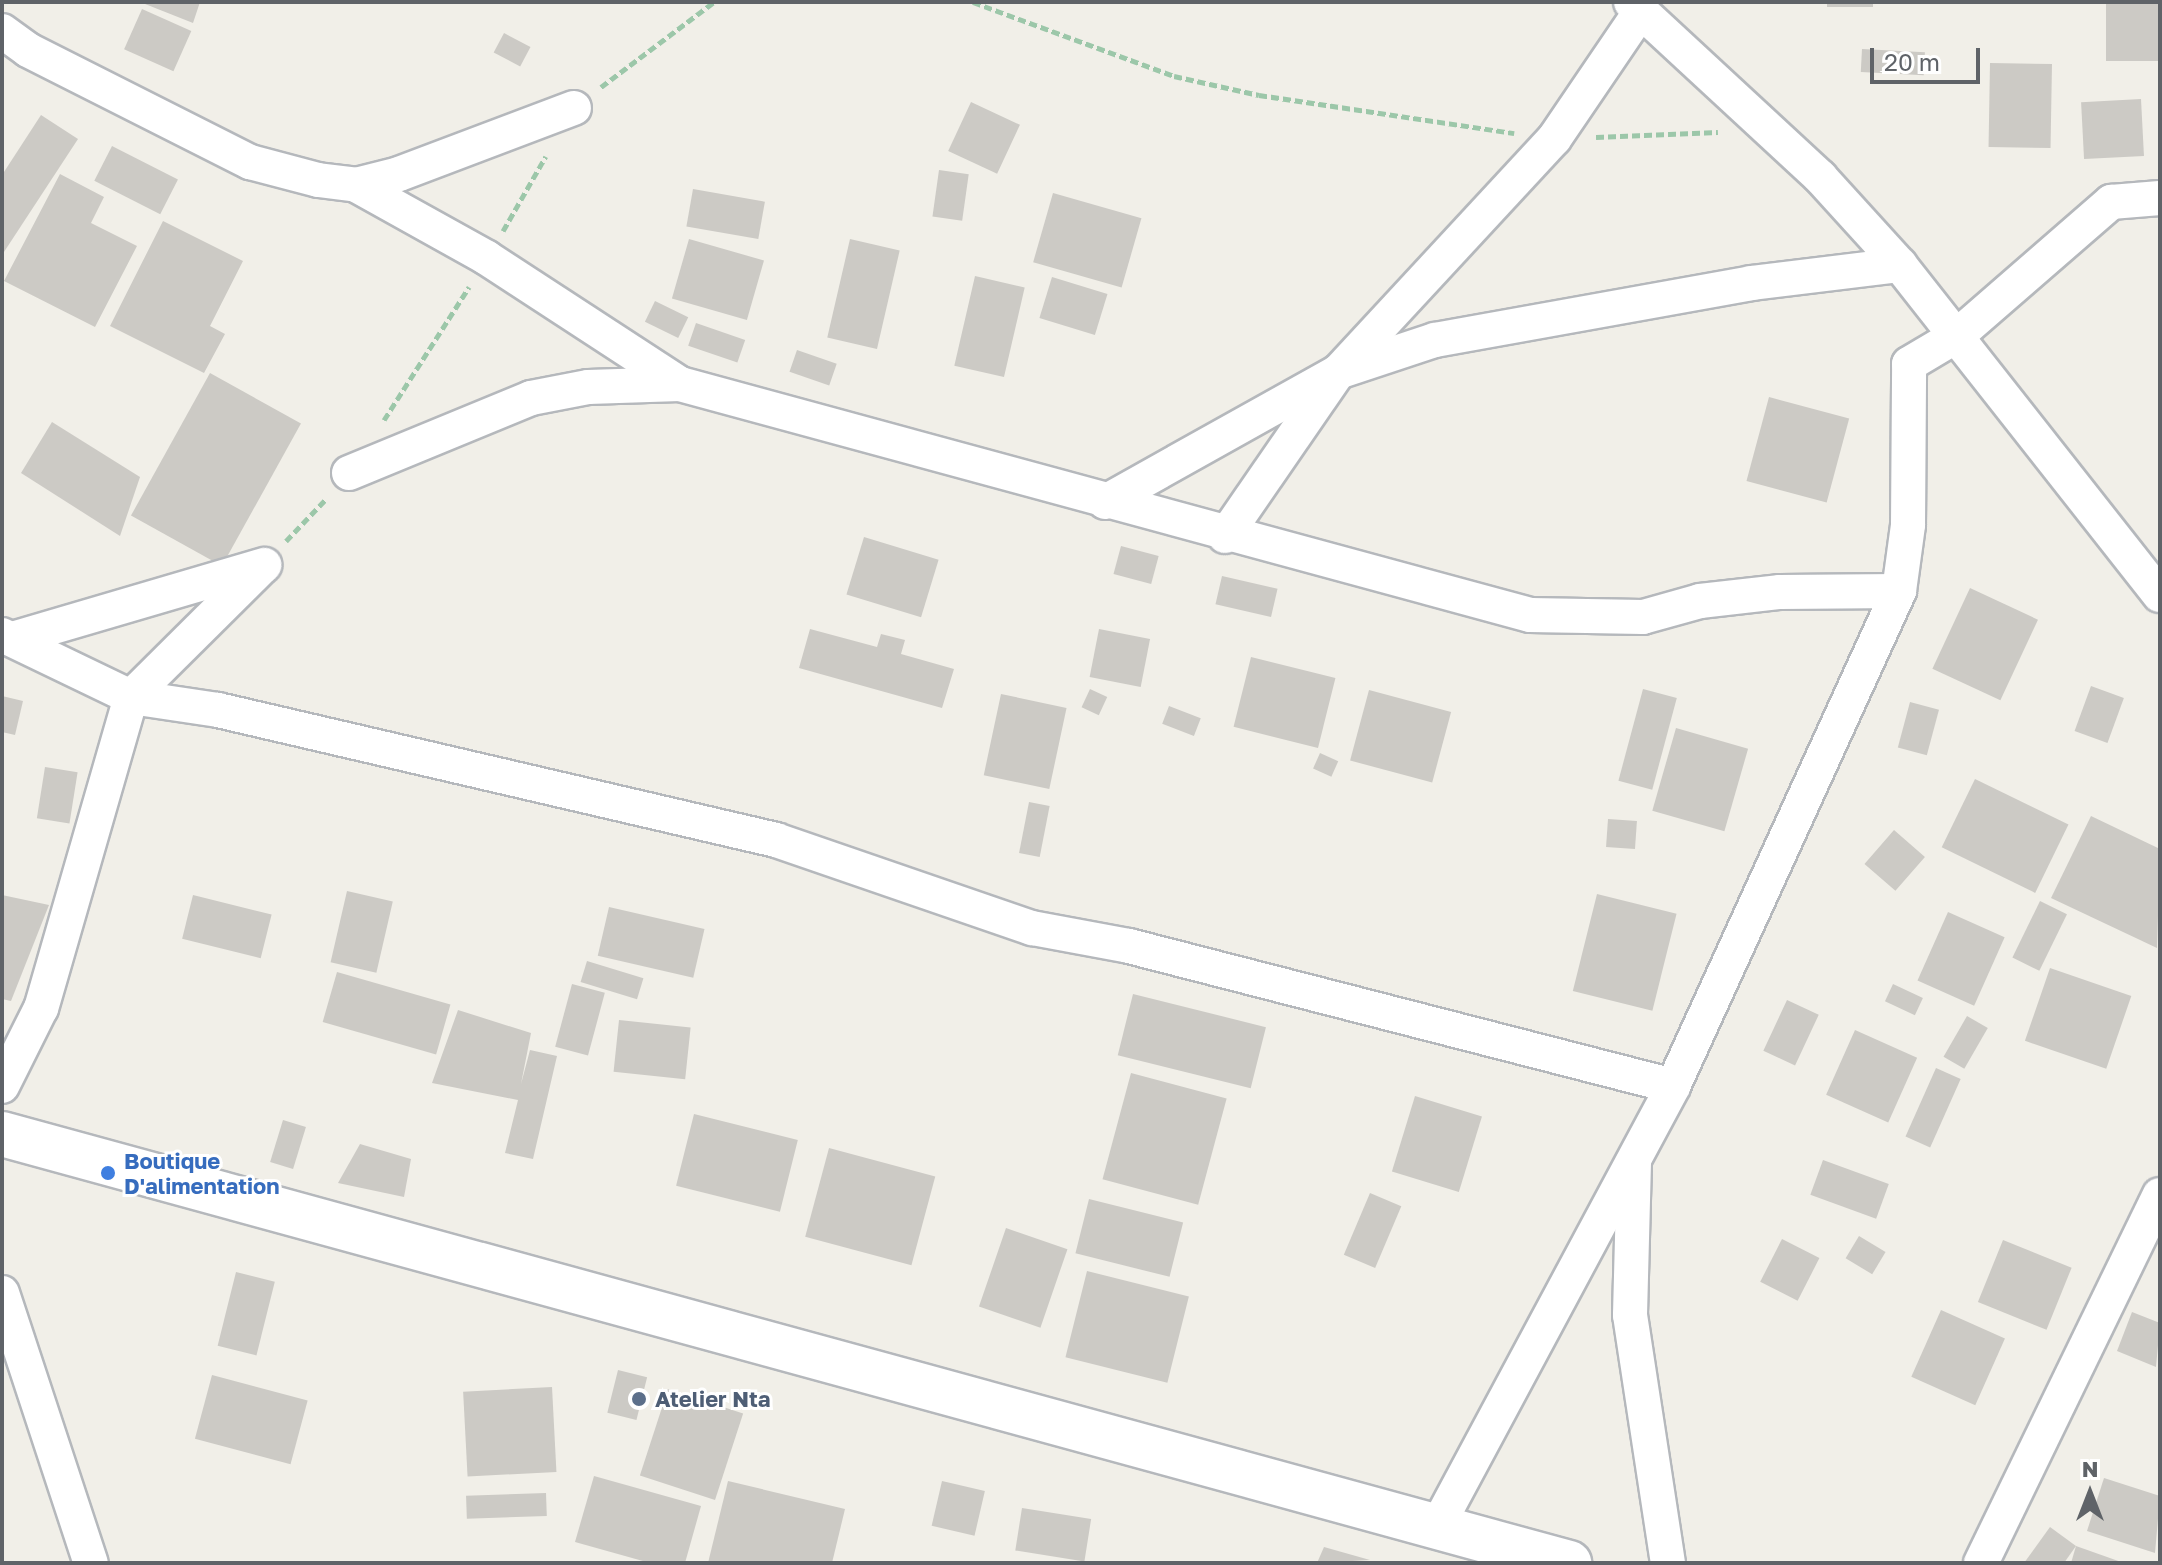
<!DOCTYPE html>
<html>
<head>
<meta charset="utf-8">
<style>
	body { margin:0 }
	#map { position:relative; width:2162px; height:1565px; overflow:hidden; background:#f1efe8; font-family:"Golos Text",sans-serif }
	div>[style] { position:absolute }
	.building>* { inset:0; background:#cccac5; transform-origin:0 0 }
	.path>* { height:5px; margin-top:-2.5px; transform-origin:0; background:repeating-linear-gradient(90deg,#9cc7a9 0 8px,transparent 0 12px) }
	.roads { filter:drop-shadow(2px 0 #b5b8bc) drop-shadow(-2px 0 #b5b8bc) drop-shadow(0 2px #b5b8bc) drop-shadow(0 -2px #b5b8bc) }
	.minor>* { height:34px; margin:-17px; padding:0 17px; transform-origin:17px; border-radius:17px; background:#fff }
	.secondary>* { height:44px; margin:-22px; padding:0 22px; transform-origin:22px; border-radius:22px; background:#fff }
	.dots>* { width:22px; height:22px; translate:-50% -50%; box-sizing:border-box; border:4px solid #fff; border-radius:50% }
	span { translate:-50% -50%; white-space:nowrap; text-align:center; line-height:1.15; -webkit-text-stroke:6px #fff; paint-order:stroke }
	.shop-label { font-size:22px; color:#366cbe; font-weight:700 }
	.left { translate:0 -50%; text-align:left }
	.service-label { font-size:22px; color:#4e5e75; font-weight:700 }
	.frame { position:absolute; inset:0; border:4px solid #5f6368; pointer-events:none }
	.north { position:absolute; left:2050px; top:1453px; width:80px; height:80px; -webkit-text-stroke:6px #fff; paint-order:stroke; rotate:0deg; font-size:22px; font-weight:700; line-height:32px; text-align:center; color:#5f6368 }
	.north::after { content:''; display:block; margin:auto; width:28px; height:36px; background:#5f6368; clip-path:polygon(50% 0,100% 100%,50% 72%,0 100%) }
	.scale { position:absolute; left:1870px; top:48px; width:110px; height:36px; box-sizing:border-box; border:4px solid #5f6368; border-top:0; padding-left:10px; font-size:24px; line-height:28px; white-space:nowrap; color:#5f6368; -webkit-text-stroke:6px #fff; paint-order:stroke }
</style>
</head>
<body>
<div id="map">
	<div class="building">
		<i style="clip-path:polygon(140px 2px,200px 2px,193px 23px)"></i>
		<i style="left:1827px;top:2px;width:46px;height:5px"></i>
		<i style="left:2106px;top:2px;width:52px;height:59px"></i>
		<i style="left:142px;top:9px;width:54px;height:44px;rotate:24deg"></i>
		<i style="left:504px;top:33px;width:30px;height:22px;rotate:28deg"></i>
		<i style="left:1862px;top:49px;width:63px;height:23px;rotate:3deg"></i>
		<i style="left:1990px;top:63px;width:62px;height:84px;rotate:1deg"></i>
		<i style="left:2141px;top:99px;width:57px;height:60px;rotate:87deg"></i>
		<i style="left:971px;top:102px;width:54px;height:54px;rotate:25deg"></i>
		<i style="clip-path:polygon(41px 115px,78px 139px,2px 255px,2px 175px)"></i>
		<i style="left:112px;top:146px;width:74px;height:39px;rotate:27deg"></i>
		<i style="left:939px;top:170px;width:30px;height:47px;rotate:8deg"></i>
		<i style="clip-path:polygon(60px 174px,104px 197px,91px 223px,137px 246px,95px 327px,4px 281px)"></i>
		<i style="left:693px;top:189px;width:73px;height:38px;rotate:10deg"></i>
		<i style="left:1053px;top:193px;width:92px;height:72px;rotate:16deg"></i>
		<i style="clip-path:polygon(163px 221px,243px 261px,210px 326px,225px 334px,204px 373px,110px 326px)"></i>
		<i style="left:689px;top:239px;width:78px;height:62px;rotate:16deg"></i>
		<i style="left:850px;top:239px;width:51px;height:101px;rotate:13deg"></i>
		<i style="left:975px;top:276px;width:51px;height:92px;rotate:13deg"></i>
		<i style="left:1052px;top:277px;width:58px;height:43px;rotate:17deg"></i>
		<i style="left:655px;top:301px;width:37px;height:23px;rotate:26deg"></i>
		<i style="left:696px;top:323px;width:52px;height:24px;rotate:19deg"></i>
		<i style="left:797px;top:350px;width:42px;height:23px;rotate:19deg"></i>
		<i style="left:210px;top:373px;width:104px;height:163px;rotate:29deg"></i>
		<i style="left:1769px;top:397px;width:83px;height:87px;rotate:15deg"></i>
		<i style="clip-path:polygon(52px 422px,140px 477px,120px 536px,21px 473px)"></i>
		<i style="left:864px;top:537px;width:78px;height:60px;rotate:17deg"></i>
		<i style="left:1121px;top:546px;width:39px;height:29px;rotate:15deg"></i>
		<i style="left:1222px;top:576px;width:57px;height:29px;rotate:13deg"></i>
		<i style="left:1970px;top:588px;width:75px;height:89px;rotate:25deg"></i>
		<i style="clip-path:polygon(810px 629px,877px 647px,881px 634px,905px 640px,901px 654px,954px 669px,942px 708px,799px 668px)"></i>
		<i style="left:1099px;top:629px;width:52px;height:49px;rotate:11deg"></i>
		<i style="left:1251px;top:657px;width:87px;height:72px;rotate:14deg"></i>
		<i style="left:2091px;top:686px;width:35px;height:48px;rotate:20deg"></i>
		<i style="left:1090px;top:689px;width:19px;height:20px;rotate:25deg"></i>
		<i style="left:1643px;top:689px;width:35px;height:95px;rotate:15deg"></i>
		<i style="left:1369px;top:690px;width:85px;height:73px;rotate:15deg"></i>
		<i style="left:1001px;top:694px;width:67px;height:83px;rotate:12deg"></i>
		<i style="clip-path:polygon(2px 696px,23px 701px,15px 735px,2px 732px)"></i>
		<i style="left:1910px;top:702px;width:30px;height:47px;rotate:15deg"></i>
		<i style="left:1169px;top:706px;width:34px;height:19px;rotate:21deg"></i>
		<i style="left:1676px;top:728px;width:75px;height:86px;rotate:16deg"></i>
		<i style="left:1320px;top:753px;width:20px;height:17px;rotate:24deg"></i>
		<i style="left:45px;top:767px;width:33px;height:52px;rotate:9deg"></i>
		<i style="left:1975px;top:779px;width:104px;height:76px;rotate:26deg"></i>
		<i style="left:1029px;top:802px;width:21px;height:52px;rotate:11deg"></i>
		<i style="clip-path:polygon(2091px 816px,2160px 849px,2157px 948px,2051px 898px)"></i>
		<i style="left:1608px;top:819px;width:29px;height:28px;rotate:4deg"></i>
		<i style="left:1894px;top:830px;width:41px;height:45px;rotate:41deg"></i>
		<i style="left:347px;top:891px;width:47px;height:73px;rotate:13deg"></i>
		<i style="left:1597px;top:894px;width:82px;height:100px;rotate:14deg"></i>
		<i style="clip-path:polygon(2px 895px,49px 905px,11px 1001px,2px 999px)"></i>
		<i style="left:193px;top:895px;width:81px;height:45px;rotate:14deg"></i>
		<i style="left:2040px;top:901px;width:30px;height:63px;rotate:26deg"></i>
		<i style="left:609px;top:907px;width:98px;height:50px;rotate:13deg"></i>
		<i style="left:1948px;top:912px;width:62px;height:75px;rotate:24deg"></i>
		<i style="left:587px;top:961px;width:59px;height:22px;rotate:17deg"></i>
		<i style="left:2050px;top:968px;width:86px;height:77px;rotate:19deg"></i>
		<i style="left:337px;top:972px;width:118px;height:52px;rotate:16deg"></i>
		<i style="left:572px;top:984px;width:34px;height:65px;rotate:15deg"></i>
		<i style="left:1893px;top:984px;width:33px;height:19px;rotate:25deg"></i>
		<i style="left:1133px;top:994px;width:137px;height:63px;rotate:14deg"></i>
		<i style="left:1787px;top:1000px;width:35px;height:56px;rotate:25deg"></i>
		<i style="clip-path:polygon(458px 1010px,531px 1033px,521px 1084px,530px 1050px,557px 1056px,533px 1159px,505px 1153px,518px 1100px,432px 1083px)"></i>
		<i style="left:1967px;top:1016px;width:24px;height:47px;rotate:30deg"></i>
		<i style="left:619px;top:1020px;width:72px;height:52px;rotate:6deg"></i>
		<i style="left:1855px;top:1030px;width:68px;height:71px;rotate:24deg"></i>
		<i style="left:1936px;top:1068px;width:27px;height:75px;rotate:24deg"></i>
		<i style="left:1131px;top:1073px;width:99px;height:110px;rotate:15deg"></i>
		<i style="left:1415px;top:1096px;width:70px;height:79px;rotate:17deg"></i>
		<i style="left:694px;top:1114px;width:107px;height:74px;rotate:14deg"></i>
		<i style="left:283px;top:1120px;width:24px;height:44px;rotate:17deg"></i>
		<i style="clip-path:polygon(360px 1144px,411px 1159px,404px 1197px,338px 1183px)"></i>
		<i style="left:829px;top:1148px;width:110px;height:92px;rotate:15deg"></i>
		<i style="left:1823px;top:1160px;width:70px;height:37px;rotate:20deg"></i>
		<i style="left:1370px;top:1193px;width:34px;height:67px;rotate:23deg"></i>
		<i style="left:1089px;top:1199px;width:97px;height:56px;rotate:14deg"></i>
		<i style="left:1006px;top:1228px;width:65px;height:83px;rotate:19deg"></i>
		<i style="left:1859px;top:1236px;width:31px;height:26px;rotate:31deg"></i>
		<i style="left:1782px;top:1239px;width:42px;height:48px;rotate:27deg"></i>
		<i style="left:2003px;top:1240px;width:74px;height:67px;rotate:22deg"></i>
		<i style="left:1087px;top:1271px;width:105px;height:89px;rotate:14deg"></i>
		<i style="left:236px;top:1272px;width:40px;height:76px;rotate:14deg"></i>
		<i style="left:1941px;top:1310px;width:70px;height:73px;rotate:24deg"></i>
		<i style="clip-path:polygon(2132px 1312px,2160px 1323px,2156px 1367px,2117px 1351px)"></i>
		<i style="left:618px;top:1370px;width:30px;height:44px;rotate:14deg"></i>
		<i style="left:212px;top:1375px;width:99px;height:66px;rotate:15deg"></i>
		<i style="left:552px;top:1387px;width:85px;height:89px;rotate:87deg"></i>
		<i style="left:668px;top:1389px;width:79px;height:91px;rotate:18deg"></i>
		<i style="clip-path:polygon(594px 1476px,701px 1506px,685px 1563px,650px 1563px,575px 1542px)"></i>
		<i style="clip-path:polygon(2104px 1478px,2160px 1496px,2155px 1553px,2087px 1531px)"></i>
		<i style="clip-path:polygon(728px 1481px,845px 1509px,832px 1563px,708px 1563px)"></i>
		<i style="left:942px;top:1481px;width:44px;height:46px;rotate:13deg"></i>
		<i style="left:546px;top:1493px;width:23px;height:80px;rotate:88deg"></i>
		<i style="left:1022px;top:1508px;width:70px;height:43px;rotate:9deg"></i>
		<i style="clip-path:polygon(2050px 1527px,2076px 1546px,2064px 1563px,2024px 1563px)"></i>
		<i style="clip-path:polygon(2076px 1546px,2124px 1563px,2071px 1563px)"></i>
		<i style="clip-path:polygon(1324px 1547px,1370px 1560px,1317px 1563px)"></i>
	</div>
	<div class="path">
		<i style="left:973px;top:2px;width:214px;rotate:20.2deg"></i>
		<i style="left:1174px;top:76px;width:87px;rotate:12.6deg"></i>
		<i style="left:1259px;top:95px;width:258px;rotate:8.5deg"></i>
		<i style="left:601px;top:87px;width:141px;rotate:-37deg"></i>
		<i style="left:1596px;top:137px;width:122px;rotate:-2.3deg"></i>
		<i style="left:503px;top:231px;width:86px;rotate:-60.2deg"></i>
		<i style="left:384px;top:420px;width:158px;rotate:-57.4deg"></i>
		<i style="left:286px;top:541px;width:58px;rotate:-46.4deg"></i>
	</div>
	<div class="roads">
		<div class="minor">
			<i style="left:1631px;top:2px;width:258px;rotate:42.8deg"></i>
			<i style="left:1820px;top:177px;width:119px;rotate:47.7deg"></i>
			<i style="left:1900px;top:265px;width:420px;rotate:51.8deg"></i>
			<i style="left:2px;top:31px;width:32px;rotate:36deg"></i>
			<i style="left:28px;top:50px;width:249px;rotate:26.8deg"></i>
			<i style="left:250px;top:162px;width:70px;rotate:14.8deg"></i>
			<i style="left:318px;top:180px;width:38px;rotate:7deg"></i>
			<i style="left:356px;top:185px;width:44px;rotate:-14.3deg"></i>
			<i style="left:399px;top:174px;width:187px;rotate:-20.7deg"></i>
			<i style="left:356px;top:185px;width:150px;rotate:29.1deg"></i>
			<i style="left:487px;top:258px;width:230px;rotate:33.1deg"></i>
			<i style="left:349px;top:473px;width:197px;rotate:-22.4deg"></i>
			<i style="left:531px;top:398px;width:58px;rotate:-10.9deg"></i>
			<i style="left:588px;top:387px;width:92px;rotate:-1.9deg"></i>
			<i style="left:680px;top:384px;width:881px;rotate:15.2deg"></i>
			<i style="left:1530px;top:615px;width:113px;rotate:1deg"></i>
			<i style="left:1643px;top:617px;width:59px;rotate:-15.7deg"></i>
			<i style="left:1700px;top:601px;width:81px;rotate:-6.4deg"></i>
			<i style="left:1780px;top:592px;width:119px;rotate:-0.5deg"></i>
			<i style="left:1105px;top:502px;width:267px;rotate:-29.2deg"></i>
			<i style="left:1338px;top:372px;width:102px;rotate:-18.3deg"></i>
			<i style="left:1435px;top:340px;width:321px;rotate:-10.2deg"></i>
			<i style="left:1751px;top:283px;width:150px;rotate:-6.9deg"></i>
			<i style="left:1225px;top:536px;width:199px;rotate:-55.4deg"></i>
			<i style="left:1338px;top:372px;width:318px;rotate:-47.2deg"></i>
			<i style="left:1554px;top:139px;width:155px;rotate:-55.8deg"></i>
			<i style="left:1641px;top:11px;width:9px;rotate:-103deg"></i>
			<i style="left:2px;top:635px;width:143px;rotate:25.7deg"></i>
			<i style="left:131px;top:697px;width:324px;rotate:106.1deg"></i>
			<i style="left:41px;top:1008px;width:87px;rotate:116.6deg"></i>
			<i style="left:16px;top:638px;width:259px;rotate:-16.4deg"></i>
			<i style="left:131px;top:697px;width:88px;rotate:8.5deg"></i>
			<i style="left:218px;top:710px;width:573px;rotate:13.11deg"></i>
			<i style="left:776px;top:840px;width:271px;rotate:19deg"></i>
			<i style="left:1032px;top:928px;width:99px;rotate:10.5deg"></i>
			<i style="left:1129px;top:946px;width:562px;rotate:14.43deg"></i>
			<i style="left:131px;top:697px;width:183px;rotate:-44.8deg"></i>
			<i style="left:1634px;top:1162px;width:153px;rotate:91.5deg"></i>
			<i style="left:1630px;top:1315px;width:251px;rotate:81.3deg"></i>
			<i style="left:2px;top:1293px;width:284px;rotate:71.8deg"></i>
			<i style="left:1439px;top:1523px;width:496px;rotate:-61.8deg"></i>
			<i style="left:1673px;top:1086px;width:544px;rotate:-65.46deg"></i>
			<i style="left:1899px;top:591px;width:67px;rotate:-82.2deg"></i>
			<i style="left:1908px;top:525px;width:161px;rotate:-89.6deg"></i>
			<i style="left:1909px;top:364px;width:57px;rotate:-30.6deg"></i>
			<i style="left:1958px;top:335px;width:203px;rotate:-41deg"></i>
			<i style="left:2111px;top:202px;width:49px;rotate:-4.7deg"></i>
			<i style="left:1981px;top:1563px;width:409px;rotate:-64.1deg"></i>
		</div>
		<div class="secondary">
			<i style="left:2px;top:1134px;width:1625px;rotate:15.31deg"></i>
		</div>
	</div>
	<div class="dots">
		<i style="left:108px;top:1173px;background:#3f7fe0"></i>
		<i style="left:639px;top:1399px;background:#5c6f8a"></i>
	</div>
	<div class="shop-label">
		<span class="left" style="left:124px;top:1173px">Boutique<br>D'alimentation</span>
	</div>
	<div class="service-label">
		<span class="left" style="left:655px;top:1399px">Atelier Nta</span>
	</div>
	<div class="frame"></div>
	<div class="north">N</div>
	<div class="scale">20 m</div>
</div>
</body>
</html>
